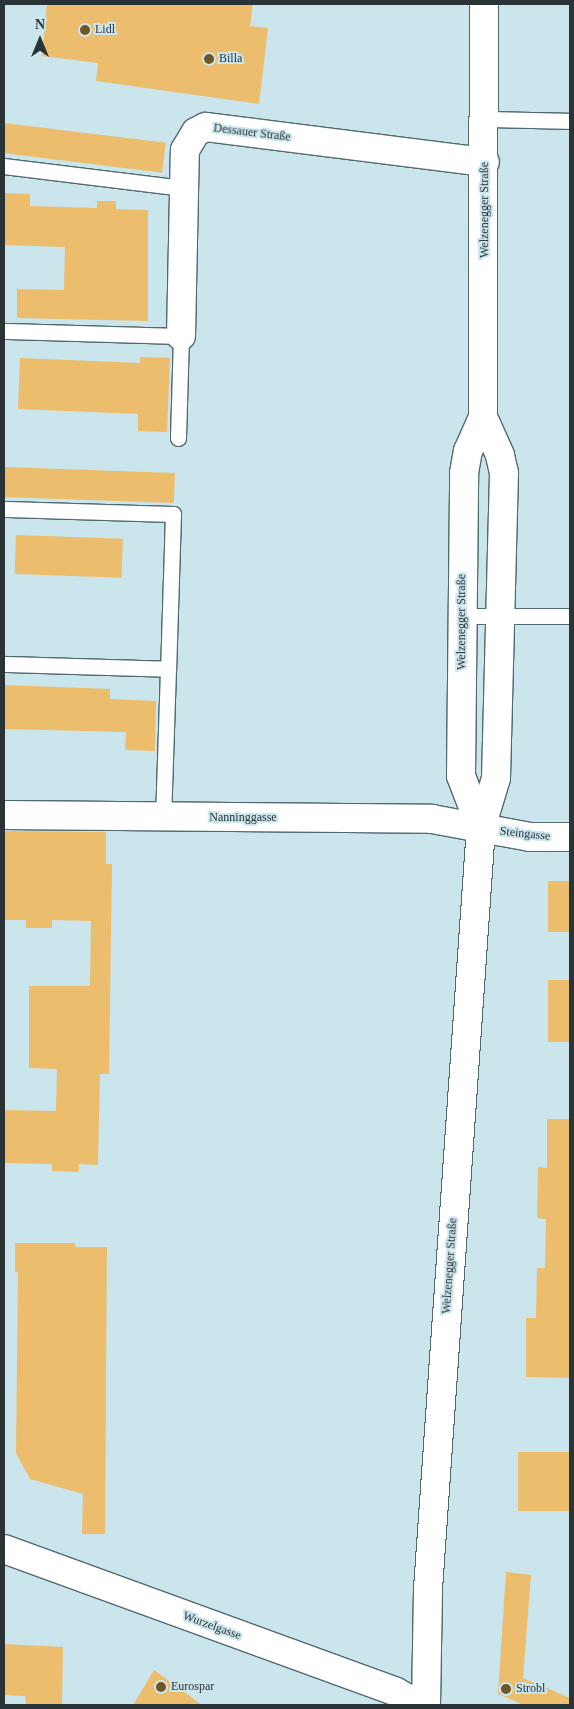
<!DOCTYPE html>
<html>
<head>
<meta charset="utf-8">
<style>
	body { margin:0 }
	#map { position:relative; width:574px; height:1709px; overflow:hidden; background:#cbe5ed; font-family:"Times New Roman",serif }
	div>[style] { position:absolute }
	.building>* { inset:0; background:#ebbd6c; transform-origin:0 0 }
	.roads { filter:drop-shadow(1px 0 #526970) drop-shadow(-1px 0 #526970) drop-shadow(0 1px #526970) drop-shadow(0 -1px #526970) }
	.lane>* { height:15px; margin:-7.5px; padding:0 7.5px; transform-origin:7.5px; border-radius:7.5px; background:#fff }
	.street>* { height:28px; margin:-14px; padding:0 14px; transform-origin:14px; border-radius:14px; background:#fff }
	.dots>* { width:14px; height:14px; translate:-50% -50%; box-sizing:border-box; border:2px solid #cbe5ed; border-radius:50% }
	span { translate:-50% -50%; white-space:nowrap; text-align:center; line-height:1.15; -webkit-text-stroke:4px #cbe5ed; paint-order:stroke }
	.poi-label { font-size:12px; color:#2a3437 }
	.left { translate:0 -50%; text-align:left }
	.street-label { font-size:12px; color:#2a3437 }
	.frame { position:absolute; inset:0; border:5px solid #2a3437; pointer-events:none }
	.north { position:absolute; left:15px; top:15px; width:50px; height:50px; -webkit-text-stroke:4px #cbe5ed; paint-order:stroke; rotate:0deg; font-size:14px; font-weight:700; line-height:20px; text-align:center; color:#2a3437 }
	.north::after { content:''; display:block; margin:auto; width:18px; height:22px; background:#2a3437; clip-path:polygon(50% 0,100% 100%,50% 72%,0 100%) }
</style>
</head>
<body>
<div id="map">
	<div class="building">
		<i style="clip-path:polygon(47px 4px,253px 4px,250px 26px,268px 28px,259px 104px,96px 81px,98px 63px,42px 56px)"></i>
		<i style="left:4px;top:123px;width:163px;height:30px;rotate:7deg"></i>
		<i style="clip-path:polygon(4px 193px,30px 194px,30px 206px,97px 208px,97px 201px,116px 201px,116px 209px,148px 210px,148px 321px,17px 318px,17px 289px,64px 290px,65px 247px,4px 245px)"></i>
		<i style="clip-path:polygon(140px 357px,170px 358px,167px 432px,138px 431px,138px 414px,18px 409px,20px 358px,140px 363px)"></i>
		<i style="left:4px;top:467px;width:171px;height:30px;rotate:2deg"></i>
		<i style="left:16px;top:535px;width:107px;height:39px;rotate:2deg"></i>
		<i style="clip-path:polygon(4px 685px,110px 689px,110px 699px,156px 701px,155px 751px,125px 750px,126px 732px,4px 729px)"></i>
		<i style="clip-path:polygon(4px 831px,106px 832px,106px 864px,112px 864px,109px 1074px,100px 1074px,98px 1165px,79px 1164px,79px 1172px,52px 1171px,52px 1164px,4px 1163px,4px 1110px,56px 1111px,57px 1069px,29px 1068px,29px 986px,90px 986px,91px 921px,52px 920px,52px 928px,26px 928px,26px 920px,4px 920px)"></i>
		<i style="left:548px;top:881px;width:22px;height:51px"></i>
		<i style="left:548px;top:980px;width:22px;height:62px"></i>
		<i style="clip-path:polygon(547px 1119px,570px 1119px,570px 1378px,526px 1377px,526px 1318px,536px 1318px,537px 1268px,545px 1268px,546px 1219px,537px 1218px,538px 1167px,547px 1168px)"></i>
		<i style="clip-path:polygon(15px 1243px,75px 1243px,75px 1247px,107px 1247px,105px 1534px,82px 1534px,83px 1494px,30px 1479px,16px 1453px,18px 1272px,15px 1272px)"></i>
		<i style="left:518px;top:1452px;width:52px;height:59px"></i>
		<i style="clip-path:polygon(506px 1572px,531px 1575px,523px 1678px,570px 1698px,570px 1705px,524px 1705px,498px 1694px)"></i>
		<i style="clip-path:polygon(4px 1644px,63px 1647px,62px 1705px,26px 1705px,25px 1696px,4px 1695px)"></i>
		<i style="clip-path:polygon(154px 1670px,202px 1705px,133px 1705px)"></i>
	</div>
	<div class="roads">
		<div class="lane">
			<i style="left:485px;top:119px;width:85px;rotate:1.3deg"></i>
			<i style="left:4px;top:166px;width:181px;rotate:7deg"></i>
			<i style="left:4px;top:331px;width:177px;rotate:1.6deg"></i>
			<i style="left:181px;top:336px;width:102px;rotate:91.7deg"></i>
			<i style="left:4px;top:509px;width:169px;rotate:1.7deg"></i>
			<i style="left:173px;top:514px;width:155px;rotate:91.8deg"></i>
			<i style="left:463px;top:616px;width:107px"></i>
			<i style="left:4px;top:664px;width:164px;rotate:1.7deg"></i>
			<i style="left:168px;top:669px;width:149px;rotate:91.9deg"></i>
		</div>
		<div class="street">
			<i style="left:181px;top:336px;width:186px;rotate:-88.8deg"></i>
			<i style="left:185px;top:150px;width:21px;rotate:-59deg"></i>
			<i style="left:196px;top:132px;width:11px;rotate:-27deg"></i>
			<i style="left:206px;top:127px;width:281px;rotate:7.2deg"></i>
			<i style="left:4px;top:815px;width:428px;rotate:0.5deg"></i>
			<i style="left:432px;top:819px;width:100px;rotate:10.4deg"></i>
			<i style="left:530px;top:837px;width:40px"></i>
			<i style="left:481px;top:828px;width:56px;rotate:-111deg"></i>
			<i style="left:461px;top:776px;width:303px;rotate:-89.4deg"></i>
			<i style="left:464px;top:473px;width:22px;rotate:-80deg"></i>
			<i style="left:468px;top:451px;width:37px;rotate:-66deg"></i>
			<i style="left:483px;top:417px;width:413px;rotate:-89.9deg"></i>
			<i style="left:4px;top:1549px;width:417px;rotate:20deg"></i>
			<i style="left:396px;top:1692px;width:26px;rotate:29deg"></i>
			<i style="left:426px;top:1705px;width:116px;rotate:-89deg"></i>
			<i style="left:428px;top:1589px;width:763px;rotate:-86.02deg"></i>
			<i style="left:481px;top:828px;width:52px;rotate:-73.3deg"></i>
			<i style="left:496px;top:778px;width:305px;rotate:-88.5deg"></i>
			<i style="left:504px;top:473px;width:18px;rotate:-103deg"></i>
			<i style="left:500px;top:455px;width:42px;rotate:-114.1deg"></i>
		</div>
	</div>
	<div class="dots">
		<i style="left:85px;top:30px;background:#705628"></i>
		<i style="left:209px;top:59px;background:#705628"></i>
		<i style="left:161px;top:1687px;background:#705628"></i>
		<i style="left:506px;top:1689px;background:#705628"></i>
	</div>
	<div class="poi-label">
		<span class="left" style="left:95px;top:30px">Lidl</span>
		<span class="left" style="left:219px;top:59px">Billa</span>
		<span class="left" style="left:171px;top:1687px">Eurospar</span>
		<span class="left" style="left:516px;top:1689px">Strobl</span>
	</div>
	<div class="street-label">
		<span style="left:252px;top:133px;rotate:7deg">Dessauer Straße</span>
		<span style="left:485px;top:210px;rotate:-90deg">Welzenegger Straße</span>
		<span style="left:462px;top:622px;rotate:-90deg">Welzenegger Straße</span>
		<span style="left:243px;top:818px">Nanninggasse</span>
		<span style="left:525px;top:834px;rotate:6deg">Steingasse</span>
		<span style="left:450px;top:1266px;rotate:-86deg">Welzenegger Straße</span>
		<span style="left:212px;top:1626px;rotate:20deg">Wurzelgasse</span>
	</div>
	<div class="frame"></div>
	<div class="north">N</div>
</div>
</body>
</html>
